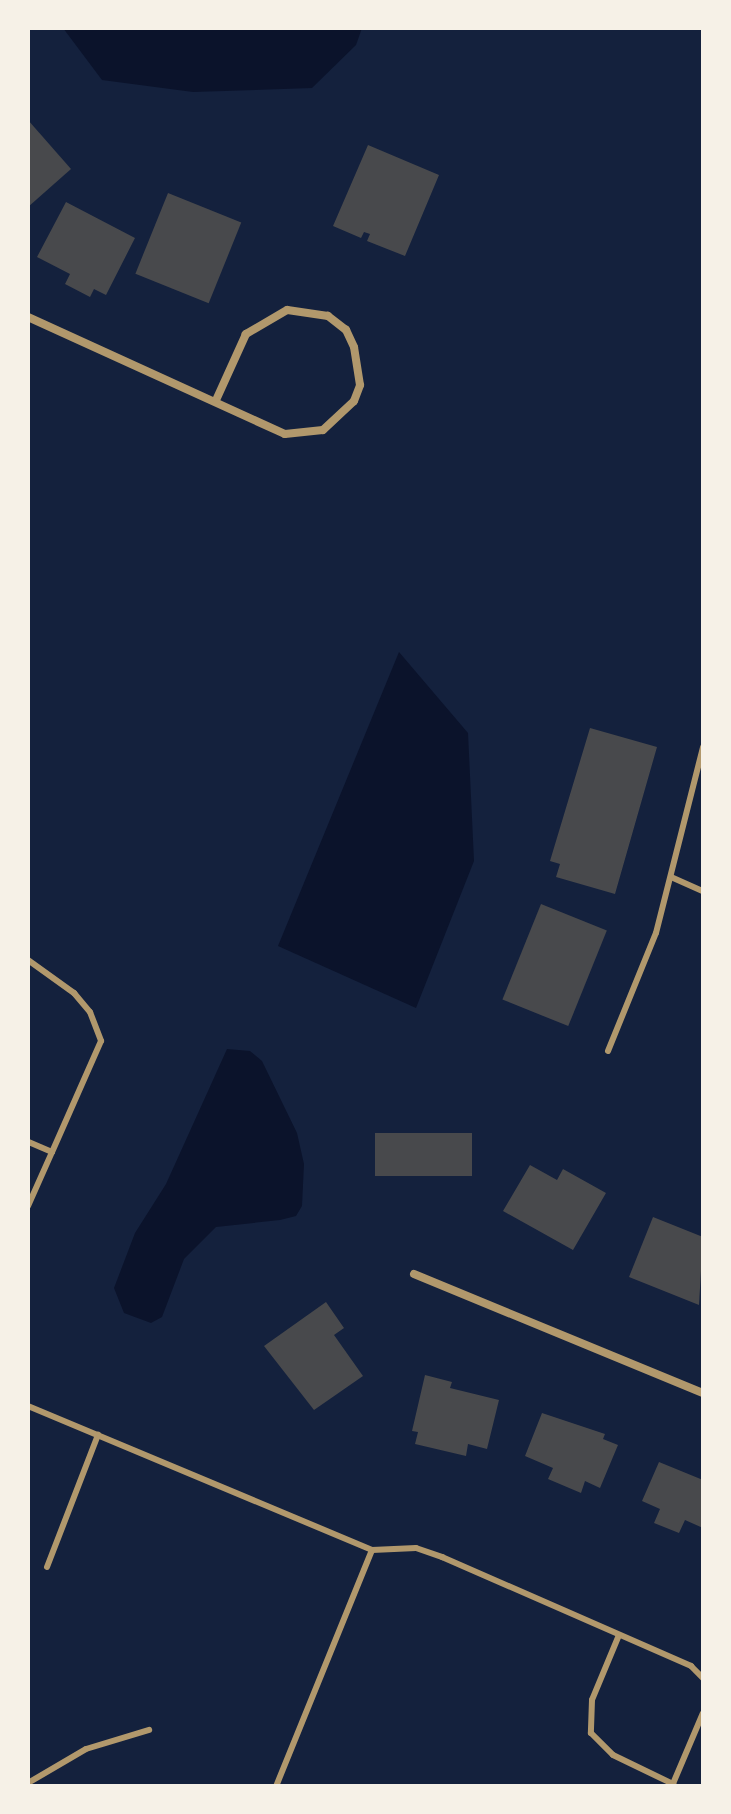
<!DOCTYPE html>
<html>
<head>
<meta charset="utf-8">
<style>
	body { margin:0 }
	#map { position:relative; width:731px; height:1814px; overflow:hidden; background:#14213d; font-family:Barlow,sans-serif }
	div>[style] { position:absolute }
	.water>* { inset:0; background:#0b132b }
	.building>* { inset:0; background:#48494c; transform-origin:0 0 }
	.service>* { height:6px; margin:-3px; padding:0 3px; transform-origin:3px; border-radius:3px; background:#b1986c }
	.minor>* { height:8px; margin:-4px; padding:0 4px; transform-origin:4px; border-radius:4px; background:#b1986c }
	span { translate:-50% -50%; white-space:nowrap; text-align:center; line-height:1.15; -webkit-text-stroke:6px #f6f1e7; paint-order:stroke }
	.frame { position:absolute; inset:0; border:30px solid #f6f1e7; pointer-events:none }
</style>
</head>
<body>
<div id="map">
	<div class="water">
		<i style="clip-path:polygon(63px 28px,362px 28px,356px 45px,312px 88px,193px 92px,102px 80px)"></i>
		<i style="clip-path:polygon(399px 652px,468px 733px,474px 861px,416px 1008px,278px 946px)"></i>
		<i style="clip-path:polygon(227px 1049px,250px 1051px,262px 1061px,297px 1133px,304px 1164px,302px 1206px,296px 1216px,280px 1220px,216px 1227px,184px 1259px,162px 1317px,151px 1323px,124px 1313px,114px 1288px,135px 1233px,166px 1184px)"></i>
	</div>
	<div class="building">
		<i style="clip-path:polygon(28px 120px,71px 169px,28px 207px)"></i>
		<i style="clip-path:polygon(368px 145px,439px 175px,405px 256px,367px 241px,370px 234px,364px 232px,361px 238px,333px 226px)"></i>
		<i style="left:168px;top:193px;width:79px;height:87px;rotate:22deg"></i>
		<i style="clip-path:polygon(66px 202px,135px 238px,106px 295px,94px 289px,90px 297px,65px 284px,70px 274px,37px 257px)"></i>
		<i style="clip-path:polygon(590px 728px,657px 747px,615px 894px,556px 877px,560px 864px,550px 861px)"></i>
		<i style="left:541px;top:904px;width:71px;height:103px;rotate:22deg"></i>
		<i style="left:472px;top:1133px;width:43px;height:97px;rotate:90deg"></i>
		<i style="clip-path:polygon(530px 1165px,557px 1180px,563px 1169px,606px 1193px,573px 1250px,503px 1211px)"></i>
		<i style="clip-path:polygon(653px 1217px,703px 1237px,699px 1305px,629px 1277px)"></i>
		<i style="clip-path:polygon(326px 1302px,344px 1328px,334px 1335px,363px 1376px,314px 1410px,264px 1346px)"></i>
		<i style="clip-path:polygon(425px 1375px,452px 1382px,450px 1388px,499px 1400px,487px 1449px,468px 1444px,466px 1456px,415px 1444px,418px 1432px,412px 1431px)"></i>
		<i style="clip-path:polygon(542px 1413px,605px 1434px,603px 1439px,618px 1445px,600px 1488px,585px 1481px,581px 1493px,548px 1479px,553px 1468px,525px 1456px)"></i>
		<i style="clip-path:polygon(659px 1462px,703px 1480px,703px 1528px,685px 1520px,679px 1533px,654px 1523px,660px 1509px,642px 1501px)"></i>
	</div>
	<div class="service">
		<i style="left:671px;top:877px;width:35px;rotate:24deg"></i>
		<i style="left:28px;top:960px;width:57px;rotate:35.7deg"></i>
		<i style="left:74px;top:993px;width:25px;rotate:50deg"></i>
		<i style="left:90px;top:1012px;width:31px;rotate:69deg"></i>
		<i style="left:101px;top:1041px;width:121px;rotate:113.8deg"></i>
		<i style="left:52px;top:1152px;width:26px;rotate:-157deg"></i>
		<i style="left:608px;top:1051px;width:127px;rotate:-67.9deg"></i>
		<i style="left:656px;top:933px;width:192px;rotate:-75.8deg"></i>
		<i style="left:28px;top:1206px;width:59px;rotate:-66deg"></i>
		<i style="left:28px;top:1406px;width:373px;rotate:22.7deg"></i>
		<i style="left:372px;top:1550px;width:255px;rotate:112.1deg"></i>
		<i style="left:372px;top:1550px;width:44px;rotate:-2.6deg"></i>
		<i style="left:416px;top:1548px;width:28px;rotate:19deg"></i>
		<i style="left:442px;top:1557px;width:272px;rotate:23.6deg"></i>
		<i style="left:691px;top:1666px;width:17px;rotate:45deg"></i>
		<i style="left:47px;top:1567px;width:142px;rotate:-68.9deg"></i>
		<i style="left:619px;top:1635px;width:70px;rotate:112.6deg"></i>
		<i style="left:592px;top:1700px;width:33px;rotate:92deg"></i>
		<i style="left:591px;top:1733px;width:31px;rotate:45deg"></i>
		<i style="left:613px;top:1755px;width:67px;rotate:25.8deg"></i>
		<i style="left:28px;top:1783px;width:67px;rotate:-30.4deg"></i>
		<i style="left:86px;top:1749px;width:66px;rotate:-16.8deg"></i>
		<i style="left:672px;top:1786px;width:79px;rotate:-67deg"></i>
	</div>
	<div class="minor">
		<i style="left:28px;top:317px;width:282px;rotate:24.5deg"></i>
		<i style="left:285px;top:434px;width:38px;rotate:-6deg"></i>
		<i style="left:323px;top:430px;width:42px;rotate:-43.1deg"></i>
		<i style="left:354px;top:401px;width:17px;rotate:-69deg"></i>
		<i style="left:360px;top:385px;width:38px;rotate:-99deg"></i>
		<i style="left:354px;top:347px;width:19px;rotate:-115deg"></i>
		<i style="left:346px;top:330px;width:23px;rotate:-142deg"></i>
		<i style="left:328px;top:316px;width:41px;rotate:-171.7deg"></i>
		<i style="left:287px;top:310px;width:48px;rotate:149.7deg"></i>
		<i style="left:246px;top:334px;width:72px;rotate:114.4deg"></i>
		<i style="left:414px;top:1274px;width:313px;rotate:22.4deg"></i>
	</div>
	<div class="frame"></div>
</div>
</body>
</html>
